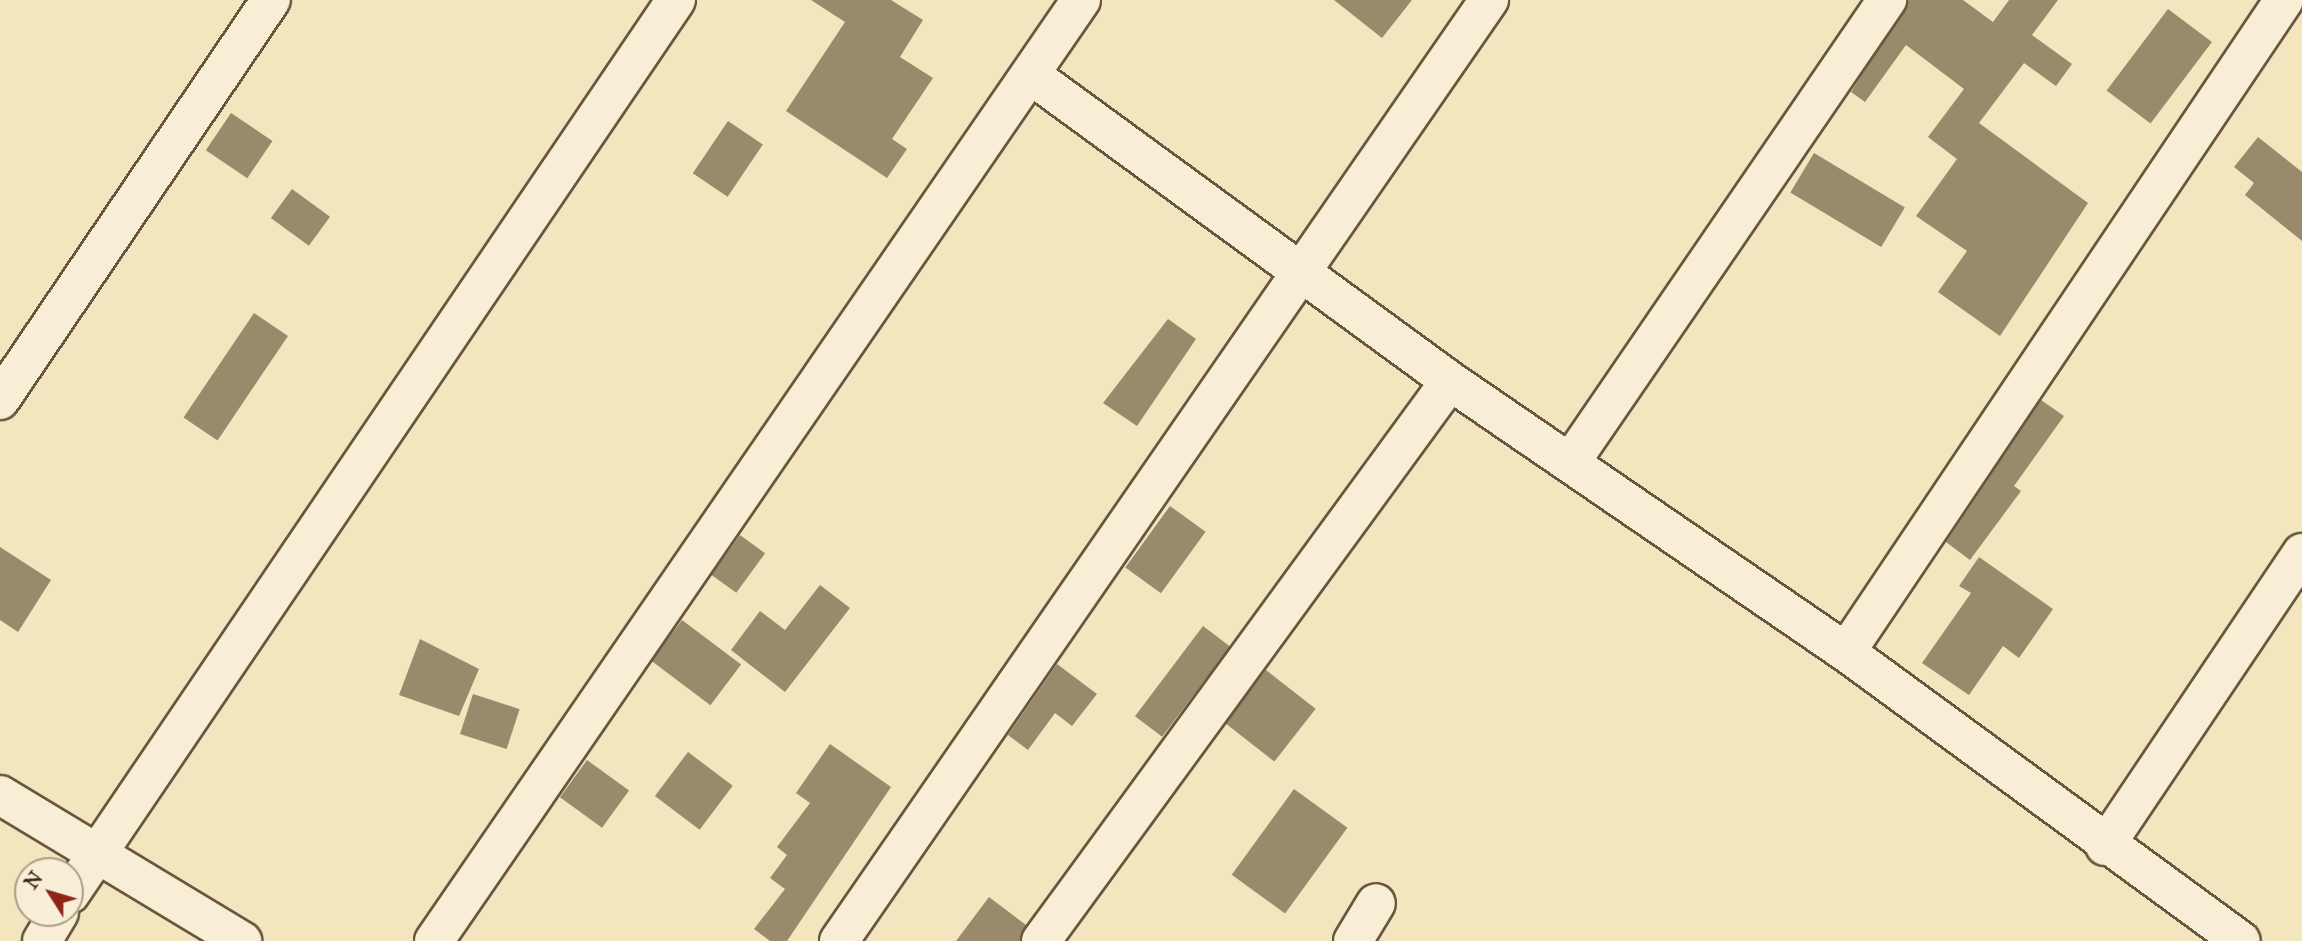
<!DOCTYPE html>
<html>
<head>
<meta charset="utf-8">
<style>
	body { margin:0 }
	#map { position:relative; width:2302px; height:941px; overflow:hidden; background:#f3e5be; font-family:"IM FELL Great Primer",serif }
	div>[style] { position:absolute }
	.building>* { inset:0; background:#9a8a6c; transform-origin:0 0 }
	.roads { filter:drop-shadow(2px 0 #68573e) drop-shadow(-2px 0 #68573e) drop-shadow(0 2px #68573e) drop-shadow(0 -2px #68573e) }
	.minor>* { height:38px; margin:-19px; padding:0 19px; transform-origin:19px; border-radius:19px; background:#f7eed5 }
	span { translate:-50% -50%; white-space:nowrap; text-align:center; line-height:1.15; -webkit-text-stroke:5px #f7eed5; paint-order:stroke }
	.north { position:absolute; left:14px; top:857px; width:70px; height:70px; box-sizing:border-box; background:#f7eed5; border:2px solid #ab9f88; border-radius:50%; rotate:307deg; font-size:19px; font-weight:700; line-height:28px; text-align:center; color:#392814 }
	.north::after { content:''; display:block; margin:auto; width:24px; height:32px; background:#8f2418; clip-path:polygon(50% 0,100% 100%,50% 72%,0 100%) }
</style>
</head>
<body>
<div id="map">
	<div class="building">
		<i style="clip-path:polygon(811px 0,891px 0,923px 20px,900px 57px,933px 78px,892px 139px,907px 149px,887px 178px,786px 111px,845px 22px)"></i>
		<i style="clip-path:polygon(1334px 0,1412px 0,1382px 38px)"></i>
		<i style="clip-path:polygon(1909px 0,1963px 0,1993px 22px,2009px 0,2058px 0,2032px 35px,2072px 64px,2056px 86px,2024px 63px,1979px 123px,2088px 203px,2000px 336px,1938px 292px,1967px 251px,1916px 216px,1957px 159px,1928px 137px,1964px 89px,1906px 45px,1865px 102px,1851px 92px)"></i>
		<i style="left:2168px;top:9px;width:55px;height:102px;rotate:37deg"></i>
		<i style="left:231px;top:113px;width:50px;height:45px;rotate:34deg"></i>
		<i style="left:728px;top:121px;width:42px;height:63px;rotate:34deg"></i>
		<i style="clip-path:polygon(2258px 137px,2302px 172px,2302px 241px,2245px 195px,2254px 183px,2234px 167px)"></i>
		<i style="left:1814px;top:153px;width:106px;height:46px;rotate:31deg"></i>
		<i style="left:292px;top:189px;width:47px;height:36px;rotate:36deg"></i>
		<i style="left:254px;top:313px;width:41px;height:126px;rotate:34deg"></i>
		<i style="clip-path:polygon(1168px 319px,1196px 339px,1137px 426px,1103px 403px)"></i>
		<i style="clip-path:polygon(2041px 400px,2064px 416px,2014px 486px,2021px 491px,1970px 560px,1946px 542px)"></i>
		<i style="left:1170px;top:506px;width:44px;height:76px;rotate:36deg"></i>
		<i style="left:740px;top:535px;width:31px;height:49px;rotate:36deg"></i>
		<i style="clip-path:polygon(0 547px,51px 580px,18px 632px,0 620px)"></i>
		<i style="clip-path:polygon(1979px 557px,2053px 609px,2019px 658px,2003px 646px,1969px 695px,1922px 663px,1971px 593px,1959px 586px)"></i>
		<i style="clip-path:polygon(820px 585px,850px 608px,785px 692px,731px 650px,760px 611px,785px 630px)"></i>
		<i style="left:682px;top:620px;width:74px;height:51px;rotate:37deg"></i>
		<i style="left:1203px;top:626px;width:34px;height:113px;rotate:37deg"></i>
		<i style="clip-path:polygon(420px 639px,479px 669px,459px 716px,399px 695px)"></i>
		<i style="clip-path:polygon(1057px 664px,1097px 694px,1072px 726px,1055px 713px,1028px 750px,1008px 735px)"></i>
		<i style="left:1266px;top:670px;width:63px;height:67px;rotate:38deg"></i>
		<i style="left:473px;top:694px;width:49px;height:42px;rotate:18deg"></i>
		<i style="clip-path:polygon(830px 744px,891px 787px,787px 941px,770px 941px,754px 929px,785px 889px,770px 878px,787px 855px,777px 847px,810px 803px,796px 793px)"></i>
		<i style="left:688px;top:752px;width:56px;height:55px;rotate:37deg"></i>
		<i style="left:587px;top:760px;width:52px;height:46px;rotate:36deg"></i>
		<i style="left:1294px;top:789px;width:66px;height:106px;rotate:36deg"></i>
		<i style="clip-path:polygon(989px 897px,1026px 925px,1020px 941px,956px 941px)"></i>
	</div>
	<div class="roads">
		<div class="minor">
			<i style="left:1031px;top:75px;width:519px;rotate:36.14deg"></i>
			<i style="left:1450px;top:381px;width:480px;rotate:34.4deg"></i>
			<i style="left:1846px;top:652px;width:489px;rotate:36.2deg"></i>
			<i style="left:0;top:400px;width:483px;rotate:-55.9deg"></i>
			<i style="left:1572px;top:460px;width:558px;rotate:-55.6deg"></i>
			<i style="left:1846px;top:652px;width:785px;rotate:-56.11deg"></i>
			<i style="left:0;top:795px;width:283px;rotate:31.1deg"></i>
			<i style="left:2105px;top:846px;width:353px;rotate:-56.1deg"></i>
			<i style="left:70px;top:894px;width:1080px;rotate:-55.87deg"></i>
			<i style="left:42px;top:941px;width:33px;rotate:-59deg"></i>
			<i style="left:434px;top:941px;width:1142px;rotate:-55.49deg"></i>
			<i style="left:839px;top:941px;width:1144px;rotate:-55.37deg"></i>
			<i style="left:1041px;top:941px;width:693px;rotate:-53.86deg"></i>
			<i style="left:1353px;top:941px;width:44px;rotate:-58.8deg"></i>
		</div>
	</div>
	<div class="north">N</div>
</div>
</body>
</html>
